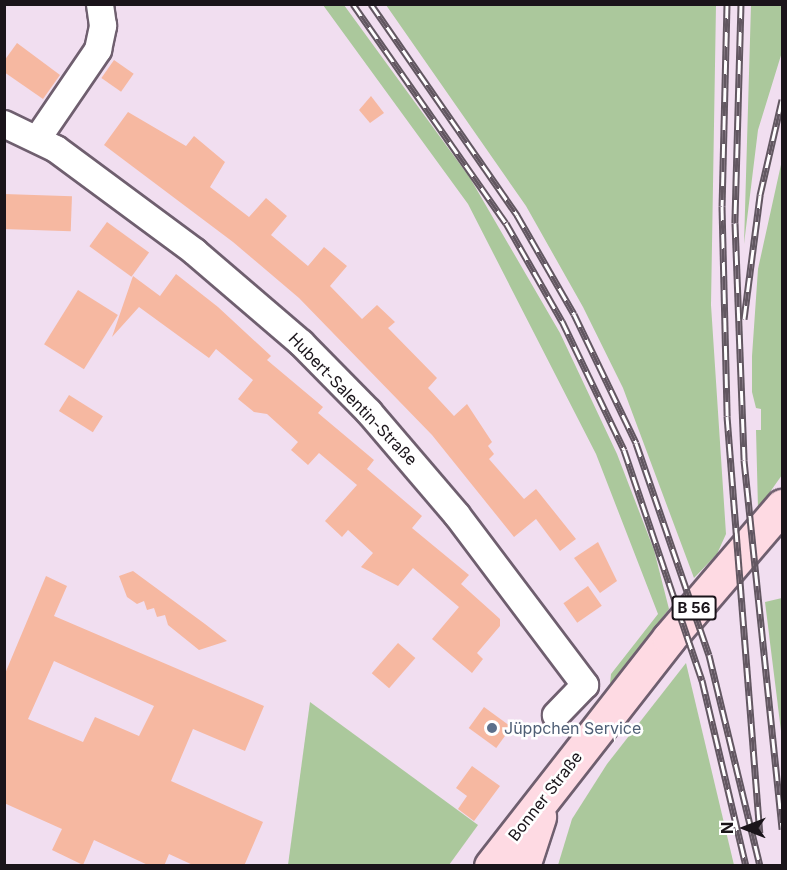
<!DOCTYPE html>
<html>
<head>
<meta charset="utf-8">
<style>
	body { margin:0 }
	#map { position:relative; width:787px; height:870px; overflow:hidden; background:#f1def0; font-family:Inter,sans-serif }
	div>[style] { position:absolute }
	.green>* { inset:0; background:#abc89c }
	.building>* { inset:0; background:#f6b8a1; transform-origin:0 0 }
	.roads { filter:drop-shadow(2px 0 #6f5f6f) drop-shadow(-2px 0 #6f5f6f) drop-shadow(0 2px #6f5f6f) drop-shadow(0 -2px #6f5f6f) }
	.street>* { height:26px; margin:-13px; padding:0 13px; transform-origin:13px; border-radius:13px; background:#fff }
	.primary>* { height:33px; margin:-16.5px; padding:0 16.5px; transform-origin:16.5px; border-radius:16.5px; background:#fedae3 }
	.rail>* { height:7px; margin-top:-3.5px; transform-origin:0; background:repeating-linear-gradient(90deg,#fff 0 14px,#625761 0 28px); box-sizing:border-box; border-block:2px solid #625761 }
	.dots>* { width:16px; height:16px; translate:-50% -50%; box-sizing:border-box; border:3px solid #fff; border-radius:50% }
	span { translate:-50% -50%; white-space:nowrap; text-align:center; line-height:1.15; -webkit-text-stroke:5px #fff; paint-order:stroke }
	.shield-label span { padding:2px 4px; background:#fff; border:2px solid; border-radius:4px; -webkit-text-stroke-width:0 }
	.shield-label { font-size:15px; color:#1a141a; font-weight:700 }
	.street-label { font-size:16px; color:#1a141a }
	.service-label { font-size:16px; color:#4e5e75 }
	.left { translate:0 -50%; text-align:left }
	.frame { position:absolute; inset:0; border:6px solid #1a141a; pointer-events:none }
	.north { position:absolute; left:715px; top:798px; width:60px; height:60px; -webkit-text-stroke:4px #fff; paint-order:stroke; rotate:270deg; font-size:16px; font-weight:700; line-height:24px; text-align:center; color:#1a141a }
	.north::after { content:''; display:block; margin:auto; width:21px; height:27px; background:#1a141a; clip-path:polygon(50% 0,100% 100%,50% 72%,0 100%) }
</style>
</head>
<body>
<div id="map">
	<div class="green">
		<i style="clip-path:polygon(323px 5px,344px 5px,470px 178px,560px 333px,617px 454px,654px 550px,669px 609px,610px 684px,611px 674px,658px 614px,596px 454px,468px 204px)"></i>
		<i style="clip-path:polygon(386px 5px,716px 5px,711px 305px,726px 534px,717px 554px,694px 578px,623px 388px,583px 307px,526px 206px)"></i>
		<i style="clip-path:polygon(751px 5px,782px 5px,782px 52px,758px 130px,744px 244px)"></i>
		<i style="clip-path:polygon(782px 160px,782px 475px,758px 509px,756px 430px,761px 430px,761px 409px,756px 408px,752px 392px,752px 356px,758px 269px)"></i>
		<i style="clip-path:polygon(782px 598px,782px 739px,765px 602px)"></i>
		<i style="clip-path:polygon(686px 663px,734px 865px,558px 865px,572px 819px,607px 764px)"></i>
		<i style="clip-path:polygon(310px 702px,478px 825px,449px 865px,288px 865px)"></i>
	</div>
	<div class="building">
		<i style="clip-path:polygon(17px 43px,60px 75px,43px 99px,4px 72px,4px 61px)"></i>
		<i style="left:114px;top:60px;width:24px;height:22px;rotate:35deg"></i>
		<i style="clip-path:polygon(371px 96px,384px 113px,370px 123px,359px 110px)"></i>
		<i style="clip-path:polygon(128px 112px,186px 146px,194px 136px,225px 162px,210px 187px,249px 217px,266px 198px,287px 216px,271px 235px,308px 266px,324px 247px,347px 266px,330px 286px,362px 319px,377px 305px,395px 322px,388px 328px,437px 378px,428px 388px,454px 416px,467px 404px,492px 442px,488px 446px,494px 454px,489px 459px,524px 499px,536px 489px,576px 539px,560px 551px,536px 519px,514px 537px,432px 435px,299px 298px,233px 242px,104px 145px)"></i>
		<i style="left:4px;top:194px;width:68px;height:35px;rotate:2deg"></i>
		<i style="left:107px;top:222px;width:52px;height:30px;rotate:36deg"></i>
		<i style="clip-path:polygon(176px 274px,218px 307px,271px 356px,267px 360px,323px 407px,318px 413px,374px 460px,367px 469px,422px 516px,412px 528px,469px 575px,461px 584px,500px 619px,500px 626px,477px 653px,483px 659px,472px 673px,432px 639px,459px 607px,413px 568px,398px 586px,361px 567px,373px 553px,348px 530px,342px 537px,325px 521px,357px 485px,319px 453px,308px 465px,291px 450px,298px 442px,267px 414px,254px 412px,238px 399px,253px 380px,216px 349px,209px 358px,139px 307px,112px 337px,133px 276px,160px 296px)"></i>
		<i style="left:78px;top:290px;width:47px;height:64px;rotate:32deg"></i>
		<i style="left:69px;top:395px;width:40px;height:19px;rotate:32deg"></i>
		<i style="clip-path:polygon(598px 542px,617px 581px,600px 593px,574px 558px)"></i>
		<i style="clip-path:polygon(133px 571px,205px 624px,227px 641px,199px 650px,168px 625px,165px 615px,157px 617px,154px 608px,147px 610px,144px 601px,137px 604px,127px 597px,119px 576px)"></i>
		<i style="clip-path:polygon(evenodd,46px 576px,67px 586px,54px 616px,264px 706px,245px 751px,193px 729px,171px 781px,263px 822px,244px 866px,195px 866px,169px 854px,164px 866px,150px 866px,94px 840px,83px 865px,52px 850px,62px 829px,4px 803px,4px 676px,46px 576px,54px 661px,154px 706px,139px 736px,95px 717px,83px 742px,28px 719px,54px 661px)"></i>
		<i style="left:588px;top:586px;width:24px;height:30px;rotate:55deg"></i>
		<i style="left:398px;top:643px;width:23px;height:40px;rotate:41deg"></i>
		<i style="left:484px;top:707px;width:34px;height:26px;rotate:36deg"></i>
		<i style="clip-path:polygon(472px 766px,500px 786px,474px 821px,458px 809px,467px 796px,456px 788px)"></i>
	</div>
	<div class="roads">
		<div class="street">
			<i style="left:4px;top:124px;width:58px;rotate:25.7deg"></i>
			<i style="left:56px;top:149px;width:173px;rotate:36.5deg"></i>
			<i style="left:195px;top:252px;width:140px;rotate:40.6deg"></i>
			<i style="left:301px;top:343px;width:97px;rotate:45.4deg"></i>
			<i style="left:369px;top:412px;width:135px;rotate:49.5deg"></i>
			<i style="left:457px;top:515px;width:213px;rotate:53deg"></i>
			<i style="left:585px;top:685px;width:42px;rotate:134deg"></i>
			<i style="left:38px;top:138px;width:107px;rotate:-55.7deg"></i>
			<i style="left:98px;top:50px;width:25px;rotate:-78deg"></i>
			<i style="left:103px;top:26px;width:22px;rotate:-98deg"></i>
		</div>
		<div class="primary">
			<i style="left:491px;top:866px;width:289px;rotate:-52deg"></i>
			<i style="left:669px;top:638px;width:174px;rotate:-49.4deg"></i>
			<i style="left:523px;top:866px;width:52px;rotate:-71.9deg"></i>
		</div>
	</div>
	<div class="rail">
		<i style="left:353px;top:4px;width:267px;rotate:55.1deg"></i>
		<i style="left:506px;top:223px;width:113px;rotate:60.3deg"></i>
		<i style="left:562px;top:321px;width:143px;rotate:64.3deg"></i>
		<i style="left:624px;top:450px;width:243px;rotate:71.3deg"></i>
		<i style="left:702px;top:680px;width:191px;rotate:76.7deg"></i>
		<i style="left:371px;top:4px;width:257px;rotate:55.3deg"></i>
		<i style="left:517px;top:215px;width:114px;rotate:60.1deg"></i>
		<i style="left:574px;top:314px;width:143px;rotate:64.3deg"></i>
		<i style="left:636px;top:443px;width:224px;rotate:71deg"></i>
		<i style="left:709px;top:655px;width:217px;rotate:76.4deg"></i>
		<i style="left:727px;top:4px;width:202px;rotate:91.4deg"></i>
		<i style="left:722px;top:206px;width:210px;rotate:88.6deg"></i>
		<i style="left:727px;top:416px;width:418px;rotate:85.5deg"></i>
		<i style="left:741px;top:4px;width:219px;rotate:91.6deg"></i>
		<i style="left:735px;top:223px;width:237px;rotate:87.8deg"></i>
		<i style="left:744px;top:460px;width:371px;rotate:84.1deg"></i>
		<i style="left:744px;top:319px;width:125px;rotate:-82.6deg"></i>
		<i style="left:760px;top:195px;width:98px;rotate:-77deg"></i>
	</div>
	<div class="dots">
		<i style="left:492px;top:728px;background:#5c6f8a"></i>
	</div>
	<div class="shield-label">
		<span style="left:694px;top:608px">B 56</span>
	</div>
	<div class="street-label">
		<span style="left:353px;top:399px;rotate:46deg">Hubert-Salentin-Straße</span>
		<span style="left:545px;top:796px;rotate:-52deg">Bonner Straße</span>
	</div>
	<div class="service-label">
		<span class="left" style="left:504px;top:728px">Jüppchen Service</span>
	</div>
	<div class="frame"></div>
	<div class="north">N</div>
</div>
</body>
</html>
